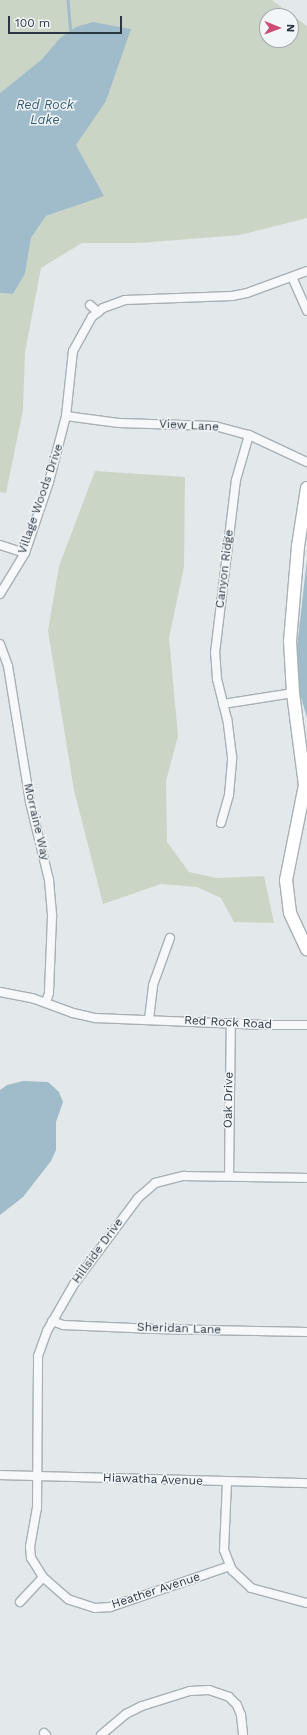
<!DOCTYPE html>
<html>
<head>
<meta charset="utf-8">
<style>
	body { margin:0 }
	#map { position:relative; width:307px; height:1735px; overflow:hidden; background:#e3e8eb; font-family:"Work Sans",sans-serif }
	div>[style] { position:absolute }
	.green>* { inset:0; background:#cbd5c5 }
	.water>* { inset:0; background:#a0bbc9 }
	.stream>* { height:2.5px; margin:-1.25px; padding:0 1.25px; transform-origin:1.25px; border-radius:1.25px; background:#a0bbc9 }
	.roads { filter:drop-shadow(1px 0 #a8b0b5) drop-shadow(-1px 0 #a8b0b5) drop-shadow(0 1px #a8b0b5) drop-shadow(0 -1px #a8b0b5) }
	.street>* { height:8px; margin:-4px; padding:0 4px; transform-origin:4px; border-radius:4px; background:#f6f8f9 }
	.secondary>* { height:12px; margin:-6px; padding:0 6px; transform-origin:6px; border-radius:6px; background:#fff }
	span { translate:-50% -50%; white-space:nowrap; text-align:center; line-height:1.15; -webkit-text-stroke:3px #f3f6f8; paint-order:stroke }
	.street-label { font-size:12px; color:#2b3843 }
	.water-label { font-size:13px; color:#365e76; font-style:italic }
	.north { position:absolute; left:259px; top:8px; width:40px; height:40px; box-sizing:border-box; background:#f3f6f8; border:1px solid #a3aab0; border-radius:50%; rotate:91deg; font-size:11px; font-weight:700; line-height:16px; text-align:center; color:#2b3843 }
	.north::after { content:''; display:block; margin:auto; width:14px; height:18px; background:#cb4d76; clip-path:polygon(50% 0,100% 100%,50% 72%,0 100%) }
	.scale { position:absolute; left:8px; top:16px; width:114px; height:18px; box-sizing:border-box; border:2px solid #2b3843; border-top:0; padding-left:5px; font-size:12px; line-height:14px; white-space:nowrap; color:#2b3843; -webkit-text-stroke:3px #f3f6f8; paint-order:stroke }
</style>
</head>
<body>
<div id="map">
	<div class="green">
		<i style="clip-path:polygon(evenodd,0 0,272px 0,307px 26px,307px 218px,240px 235px,139px 243px,82px 243px,41px 268px,25px 352px,23px 410px,6px 493px,0 492px,0 293px,13px 294px,25px 274px,31px 238px,46px 216px,103px 196px,76px 145px,110px 90px,60px 38px,41px 60px,0 93px,0 0,267px 16px,291px 16px,291px 40px,267px 40px,267px 16px)"></i>
		<i style="clip-path:polygon(95px 471px,185px 477px,184px 567px,169px 638px,178px 736px,166px 781px,167px 842px,189px 872px,217px 878px,264px 876px,274px 923px,234px 922px,221px 898px,197px 887px,161px 884px,103px 904px,74px 790px,48px 631px,59px 566px)"></i>
	</div>
	<div class="water">
		<i style="clip-path:polygon(93px 22px,131px 29px,106px 101px,76px 145px,104px 196px,46px 216px,31px 238px,25px 274px,13px 294px,0 293px,0 93px,41px 60px,60px 38px,76px 27px)"></i>
		<i style="clip-path:polygon(307px 559px,307px 718px,294px 674px)"></i>
		<i style="clip-path:polygon(23px 1081px,48px 1082px,59px 1092px,63px 1102px,56px 1122px,56px 1150px,51px 1161px,23px 1197px,0 1215px,0 1090px,7px 1085px)"></i>
	</div>
	<div class="stream">
		<i style="left:68px;top:0;width:33px;rotate:85deg"></i>
	</div>
	<div class="roads">
		<div class="street">
			<i style="left:292px;top:277px;width:37px;rotate:66deg"></i>
			<i style="left:90px;top:305px;width:11px;rotate:41deg"></i>
			<i style="left:66px;top:416px;width:53px;rotate:7.5deg"></i>
			<i style="left:119px;top:423px;width:96px;rotate:1.8deg"></i>
			<i style="left:215px;top:426px;width:35px;rotate:15deg"></i>
			<i style="left:249px;top:435px;width:64px;rotate:25deg"></i>
			<i style="left:0;top:545px;width:26px;rotate:18deg"></i>
			<i style="left:0;top:594px;width:48px;rotate:-58.6deg"></i>
			<i style="left:25px;top:553px;width:75px;rotate:-71.3deg"></i>
			<i style="left:49px;top:482px;width:68px;rotate:-75.6deg"></i>
			<i style="left:66px;top:416px;width:65px;rotate:-83.9deg"></i>
			<i style="left:73px;top:351px;width:39px;rotate:-61deg"></i>
			<i style="left:92px;top:317px;width:14px;rotate:-39deg"></i>
			<i style="left:103px;top:308px;width:23px;rotate:-20deg"></i>
			<i style="left:125px;top:300px;width:107px;rotate:-2.1deg"></i>
			<i style="left:232px;top:296px;width:15px;rotate:-11deg"></i>
			<i style="left:247px;top:293px;width:64px;rotate:-20.1deg"></i>
			<i style="left:0;top:644px;width:23px;rotate:70deg"></i>
			<i style="left:8px;top:666px;width:138px;rotate:80.8deg"></i>
			<i style="left:30px;top:802px;width:80px;rotate:76.3deg"></i>
			<i style="left:49px;top:880px;width:37px;rotate:85deg"></i>
			<i style="left:52px;top:917px;width:76px;rotate:92.3deg"></i>
			<i style="left:49px;top:993px;width:9px;rotate:108deg"></i>
			<i style="left:223px;top:704px;width:71px;rotate:-8.9deg"></i>
			<i style="left:221px;top:823px;width:29px;rotate:-74deg"></i>
			<i style="left:229px;top:795px;width:38px;rotate:-85deg"></i>
			<i style="left:232px;top:757px;width:38px;rotate:-97deg"></i>
			<i style="left:227px;top:719px;width:41px;rotate:-104deg"></i>
			<i style="left:217px;top:679px;width:26px;rotate:-94deg"></i>
			<i style="left:215px;top:653px;width:174px;rotate:-83.1deg"></i>
			<i style="left:236px;top:480px;width:47px;rotate:-73.9deg"></i>
			<i style="left:0;top:992px;width:33px;rotate:11deg"></i>
			<i style="left:32px;top:998px;width:44px;rotate:20.1deg"></i>
			<i style="left:73px;top:1013px;width:23px;rotate:13deg"></i>
			<i style="left:95px;top:1018px;width:164px;rotate:2.4deg"></i>
			<i style="left:259px;top:1025px;width:48px"></i>
			<i style="left:149px;top:1019px;width:34px;rotate:-83deg"></i>
			<i style="left:153px;top:985px;width:50px;rotate:-70.1deg"></i>
			<i style="left:229px;top:1176px;width:153px;rotate:-89.3deg"></i>
			<i style="left:52px;top:1321px;width:12px;rotate:20deg"></i>
			<i style="left:63px;top:1325px;width:92px;rotate:2.5deg"></i>
			<i style="left:155px;top:1329px;width:152px;rotate:1.1deg"></i>
			<i style="left:0;top:1475px;width:307px;rotate:1.5deg"></i>
			<i style="left:227px;top:1482px;width:68px;rotate:92.5deg"></i>
			<i style="left:224px;top:1550px;width:22px;rotate:68deg"></i>
			<i style="left:232px;top:1570px;width:26px;rotate:43deg"></i>
			<i style="left:251px;top:1588px;width:58px;rotate:15deg"></i>
			<i style="left:230px;top:1566px;width:127px;rotate:161.1deg"></i>
			<i style="left:110px;top:1607px;width:15px;rotate:176deg"></i>
			<i style="left:95px;top:1608px;width:28px;rotate:-162deg"></i>
			<i style="left:68px;top:1599px;width:33px;rotate:-139deg"></i>
			<i style="left:43px;top:1577px;width:22px;rotate:-122deg"></i>
			<i style="left:31px;top:1558px;width:11px;rotate:-95deg"></i>
			<i style="left:30px;top:1547px;width:40px;rotate:-80deg"></i>
			<i style="left:37px;top:1508px;width:152px;rotate:-89.6deg"></i>
			<i style="left:38px;top:1356px;width:27px;rotate:-70deg"></i>
			<i style="left:47px;top:1331px;width:54px;rotate:-60.1deg"></i>
			<i style="left:74px;top:1284px;width:107px;rotate:-53.3deg"></i>
			<i style="left:138px;top:1198px;width:23px;rotate:-41deg"></i>
			<i style="left:155px;top:1183px;width:30px;rotate:-14deg"></i>
			<i style="left:184px;top:1176px;width:123px;rotate:0.9deg"></i>
			<i style="left:20px;top:1602px;width:34px;rotate:-47deg"></i>
			<i style="left:44px;top:1733px;width:3px;rotate:45deg"></i>
			<i style="left:101px;top:1735px;width:33px;rotate:-40deg"></i>
			<i style="left:126px;top:1714px;width:18px;rotate:-27deg"></i>
			<i style="left:142px;top:1706px;width:50px;rotate:-17.4deg"></i>
			<i style="left:190px;top:1691px;width:19px;rotate:-3deg"></i>
			<i style="left:209px;top:1690px;width:21px;rotate:19deg"></i>
			<i style="left:229px;top:1697px;width:11px;rotate:45deg"></i>
			<i style="left:237px;top:1705px;width:11px;rotate:68deg"></i>
			<i style="left:241px;top:1715px;width:20px;rotate:84deg"></i>
		</div>
		<div class="secondary">
			<i style="left:307px;top:488px;width:59px;rotate:98.8deg"></i>
			<i style="left:298px;top:546px;width:95px;rotate:94.8deg"></i>
			<i style="left:290px;top:641px;width:52px;rotate:86.7deg"></i>
			<i style="left:293px;top:693px;width:93px;rotate:82.6deg"></i>
			<i style="left:305px;top:785px;width:97px;rotate:101.3deg"></i>
			<i style="left:286px;top:880px;width:33px;rotate:83deg"></i>
			<i style="left:290px;top:913px;width:40px;rotate:65deg"></i>
		</div>
	</div>
	<div class="street-label">
		<span style="left:189px;top:426px;rotate:3deg">View Lane</span>
		<span style="left:41px;top:499px;rotate:-71deg">Village Woods Drive</span>
		<span style="left:225px;top:569px;rotate:-83deg">Canyon Ridge</span>
		<span style="left:36px;top:822px;rotate:77deg">Morraine Way</span>
		<span style="left:228px;top:1023px;rotate:3deg">Red Rock Road</span>
		<span style="left:229px;top:1100px;rotate:-89deg">Oak Drive</span>
		<span style="left:98px;top:1251px;rotate:-54deg">Hillside Drive</span>
		<span style="left:179px;top:1329px;rotate:2deg">Sheridan Lane</span>
		<span style="left:153px;top:1480px;rotate:2deg">Hiawatha Avenue</span>
		<span style="left:156px;top:1591px;rotate:-18deg">Heather Avenue</span>
	</div>
	<div class="water-label">
		<span style="left:45px;top:113px">Red Rock<br>Lake</span>
	</div>
	<div class="north">N</div>
	<div class="scale">100 m</div>
</div>
</body>
</html>
